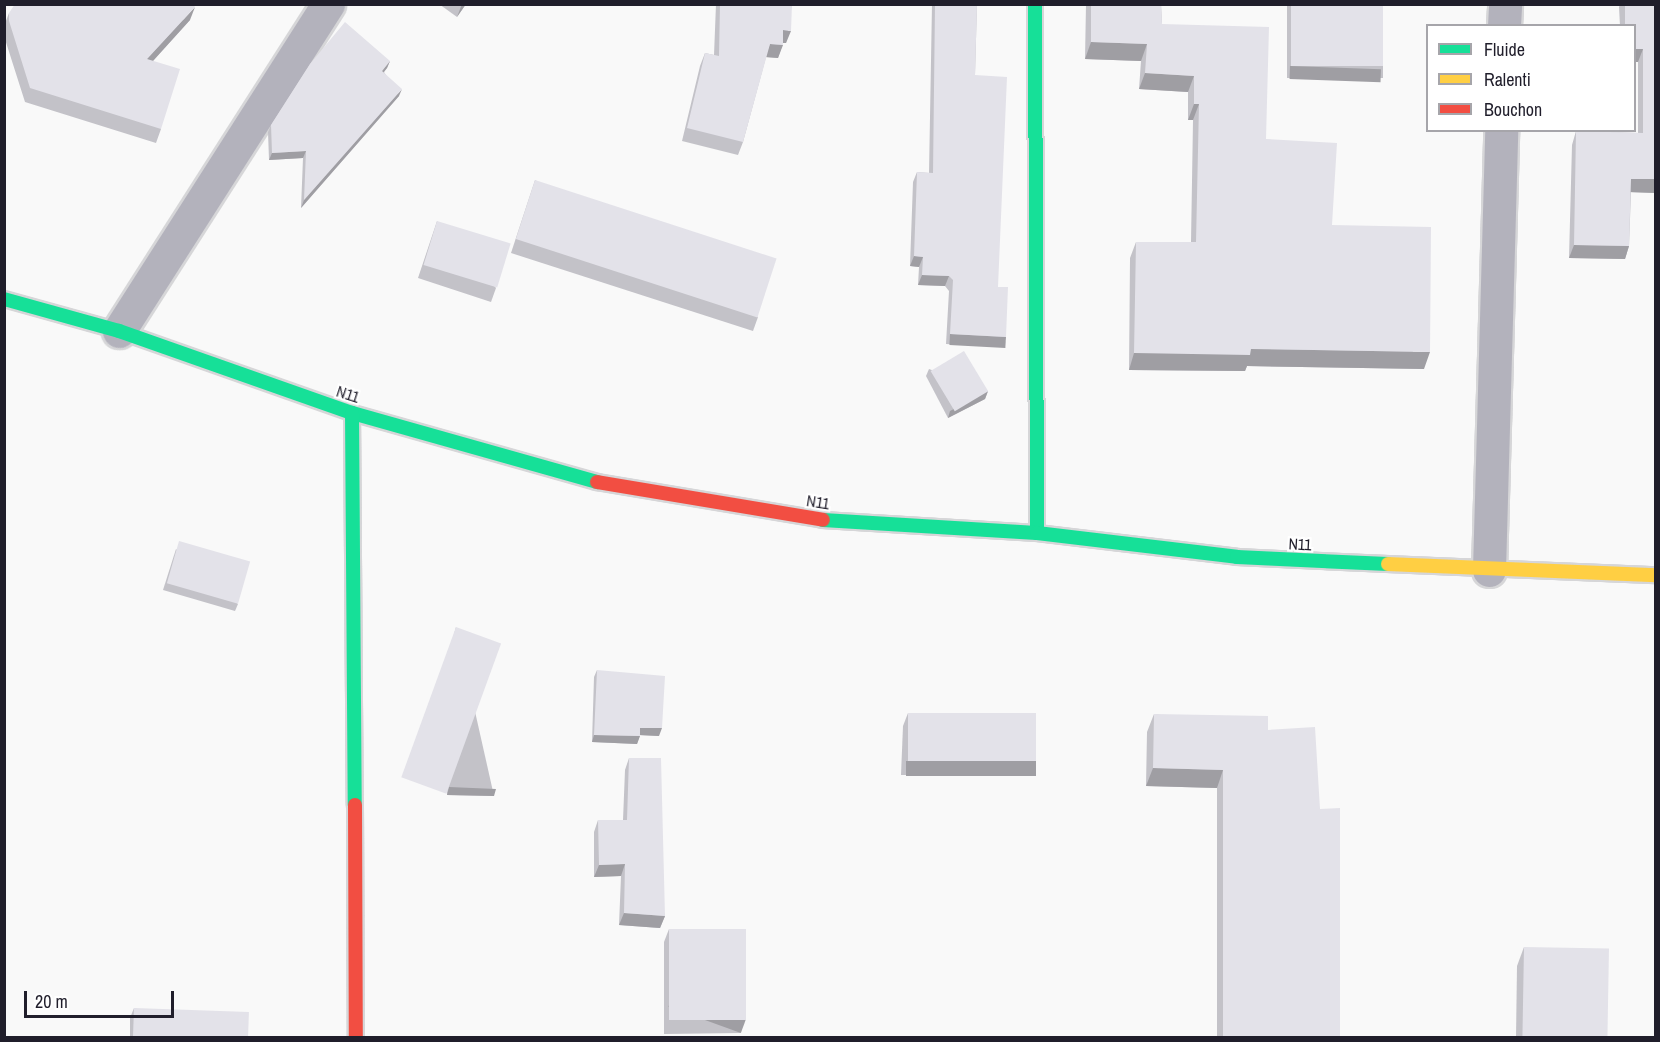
<!DOCTYPE html>
<html>
<head>
<meta charset="utf-8">
<style>
	body { margin:0 }
	#map { position:relative; width:1660px; height:1042px; overflow:hidden; background:#f9f9f9; font-family:"Archivo Narrow",sans-serif }
	div>[style] { position:absolute }
	.roads { filter:drop-shadow(2px 0 #d6d6d8) drop-shadow(-2px 0 #d6d6d8) drop-shadow(0 2px #d6d6d8) drop-shadow(0 -2px #d6d6d8) }
	.street>* { height:33px; margin:-16.5px; padding:0 16.5px; transform-origin:16.5px; border-radius:16.5px; background:#b3b2bc }
	.fast>* { height:14px; margin:-7px; padding:0 7px; transform-origin:7px; border-radius:7px; background:#16e098 }
	.slow>* { height:14px; margin:-7px; padding:0 7px; transform-origin:7px; border-radius:7px; background:#ffcf43 }
	.jam>* { height:14px; margin:-7px; padding:0 7px; transform-origin:7px; border-radius:7px; background:#f24e42 }
	.wall>* { inset:0; background:#c3c2c8; transform-origin:0 0 }
	.shaded-wall>* { inset:0; background:#9f9ea3; transform-origin:0 0 }
	.building>* { inset:0; background:#e3e2e9; transform-origin:0 0 }
	span { translate:-50% -50%; white-space:nowrap; text-align:center; line-height:1.15; -webkit-text-stroke:4.5px #fff; paint-order:stroke }
	.street-label { font-size:16px; color:#201e2b }
	.frame { position:absolute; inset:0; border:6px solid #201e2b; pointer-events:none }
	.legend { position:absolute; left:1426px; top:24px; width:210px; height:108px; box-sizing:border-box; background:#fff; border:2px solid #a6a5aa; margin:0; padding:8px 10px; list-style:none; font-size:18px; color:#201e2b }
	.legend li { display:flex; align-items:center; gap:12px; height:30px }
	.legend b { width:30px; border:2px solid #a6a5aa }
	.scale { position:absolute; left:24px; top:991px; width:150px; height:27px; box-sizing:border-box; border:3px solid #201e2b; border-top:0; padding-left:8px; font-size:18px; line-height:21px; white-space:nowrap; color:#201e2b; -webkit-text-stroke:4px #fff; paint-order:stroke }
</style>
</head>
<body>
<div id="map">
	<div class="roads">
		<div class="street">
			<i style="left:1504px;top:26px;width:22px;rotate:-87deg"></i>
			<i style="left:119px;top:331px;width:388px;rotate:-57.4deg"></i>
			<i style="left:1489px;top:570px;width:440px;rotate:-88.4deg"></i>
		</div>
		<div class="fast">
			<i style="left:1035px;top:4px;width:529px;rotate:89.78deg"></i>
			<i style="left:4px;top:299px;width:119px;rotate:15.5deg"></i>
			<i style="left:119px;top:331px;width:247px;rotate:19.4deg"></i>
			<i style="left:352px;top:413px;width:255px;rotate:15.7deg"></i>
			<i style="left:352px;top:413px;width:392px;rotate:89.6deg"></i>
			<i style="left:823px;top:520px;width:214px;rotate:3.5deg"></i>
			<i style="left:1037px;top:533px;width:201px;rotate:6.8deg"></i>
			<i style="left:1237px;top:557px;width:151px;rotate:2.7deg"></i>
		</div>
		<div class="slow">
			<i style="left:1388px;top:564px;width:268px;rotate:2.4deg"></i>
		</div>
		<div class="jam">
			<i style="left:597px;top:482px;width:229px;rotate:9.5deg"></i>
			<i style="left:355px;top:805px;width:233px;rotate:89.8deg"></i>
		</div>
	</div>
	<div class="wall">
		<i style="clip-path:polygon(439px 4px,466px 4px,457px 17px)"></i>
		<i style="clip-path:polygon(716px 4px,792px 4px,786px 43px,783px 43px,778px 58px,766px 57px,743px 142px,738px 155px,682px 141px,700px 66px,705px 53px,714px 55px)"></i>
		<i style="clip-path:polygon(932px 4px,977px 4px,975px 75px,998px 287px,1006px 337px,1003px 347px,946px 344px,949px 291px,945px 286px,918px 285px,919px 267px,910px 266px,913px 182px,917px 172px,929px 173px)"></i>
		<i style="clip-path:polygon(1086px 4px,1161px 4px,1162px 24px,1266px 139px,1332px 225px,1424px 369px,1247px 366px,1245px 371px,1129px 370px,1130px 258px,1136px 242px,1191px 242px,1193px 120px,1188px 120px,1188px 92px,1139px 89px,1141px 61px,1085px 59px)"></i>
		<i style="left:1287px;top:4px;width:96px;height:74px"></i>
		<i style="clip-path:polygon(1620px 4px,1656px 4px,1656px 193px,1631px 192px,1629px 246px,1625px 259px,1569px 258px,1572px 145px,1576px 131px,1638px 133px,1638px 62px,1635px 62px,1635px 26px,1620px 26px,1619px 7px)"></i>
		<i style="clip-path:polygon(9px 13px,190px 20px,153px 61px,161px 129px,156px 143px,25px 102px,4px 36px,4px 26px)"></i>
		<i style="clip-path:polygon(390px 61px,387px 68px,384px 72px,399px 96px,301px 208px,303px 158px,269px 160px,268px 132px,271px 125px)"></i>
		<i style="clip-path:polygon(535px 180px,758px 317px,753px 331px,511px 253px)"></i>
		<i style="clip-path:polygon(437px 221px,496px 288px,491px 302px,418px 278px)"></i>
		<i style="clip-path:polygon(929px 369px,988px 391px,985px 399px,948px 418px,926px 376px)"></i>
		<i style="clip-path:polygon(176px 549px,238px 604px,235px 611px,163px 590px)"></i>
		<i style="clip-path:polygon(456px 627px,494px 796px,447px 795px,454px 634px)"></i>
		<i style="clip-path:polygon(597px 670px,659px 736px,640px 735px,637px 744px,592px 742px,594px 677px)"></i>
		<i style="clip-path:polygon(908px 713px,1036px 761px,1031px 775px,901px 775px,903px 726px)"></i>
		<i style="clip-path:polygon(1154px 714px,1268px 730px,1320px 809px,1340px 1038px,1217px 1038px,1217px 788px,1146px 786px,1147px 732px)"></i>
		<i style="clip-path:polygon(629px 758px,665px 916px,660px 928px,619px 925px,621px 876px,594px 877px,594px 832px,598px 820px,623px 820px,625px 770px)"></i>
		<i style="clip-path:polygon(669px 929px,741px 1033px,664px 1034px,664px 942px)"></i>
		<i style="clip-path:polygon(1524px 947px,1607px 1038px,1516px 1038px,1517px 966px)"></i>
		<i style="clip-path:polygon(134px 1008px,248px 1038px,130px 1038px,130px 1018px)"></i>
	</div>
	<div class="shaded-wall">
		<i style="clip-path:polygon(462px 4px,466px 4px,457px 17px)"></i>
		<i style="clip-path:polygon(195px 7px,190px 20px,142px 73px,147px 59px)"></i>
		<i style="clip-path:polygon(783px 30px,791px 31px,786px 43px,779px 43px)"></i>
		<i style="clip-path:polygon(1091px 42px,1147px 44px,1141px 61px,1085px 59px)"></i>
		<i style="clip-path:polygon(770px 44px,783px 45px,778px 58px,765px 57px)"></i>
		<i style="clip-path:polygon(1635px 49px,1643px 49px,1638px 62px,1635px 62px)"></i>
		<i style="clip-path:polygon(390px 61px,387px 68px,379px 78px,382px 71px)"></i>
		<i style="left:1290px;top:66px;width:91px;height:13px;rotate:2deg"></i>
		<i style="clip-path:polygon(1145px 73px,1194px 76px,1188px 92px,1139px 89px)"></i>
		<i style="clip-path:polygon(402px 89px,399px 96px,301px 208px,304px 200px)"></i>
		<i style="clip-path:polygon(1194px 104px,1199px 104px,1193px 120px,1188px 120px)"></i>
		<i style="clip-path:polygon(306px 151px,303px 158px,269px 160px,272px 153px)"></i>
		<i style="clip-path:polygon(1631px 179px,1656px 179px,1656px 193px,1626px 192px)"></i>
		<i style="clip-path:polygon(1574px 245px,1629px 246px,1625px 259px,1569px 258px)"></i>
		<i style="clip-path:polygon(914px 256px,923px 257px,919px 267px,910px 266px)"></i>
		<i style="clip-path:polygon(922px 275px,949px 276px,945px 286px,918px 285px)"></i>
		<i style="left:950px;top:334px;width:56px;height:11px;rotate:3deg"></i>
		<i style="clip-path:polygon(1251px 349px,1430px 352px,1424px 369px,1247px 366px,1245px 371px,1129px 370px,1134px 353px)"></i>
		<i style="clip-path:polygon(988px 391px,985px 399px,948px 418px,950px 411px)"></i>
		<i style="clip-path:polygon(640px 728px,662px 728px,659px 736px,638px 735px)"></i>
		<i style="clip-path:polygon(594px 735px,640px 736px,637px 744px,592px 742px)"></i>
		<i style="left:906px;top:761px;width:130px;height:15px"></i>
		<i style="clip-path:polygon(1153px 768px,1223px 770px,1217px 788px,1146px 786px)"></i>
		<i style="clip-path:polygon(449px 787px,496px 789px,494px 796px,447px 795px)"></i>
		<i style="clip-path:polygon(625px 864px,621px 876px,594px 877px,599px 865px)"></i>
		<i style="clip-path:polygon(624px 913px,665px 916px,660px 928px,619px 925px)"></i>
		<i style="left:746px;top:1019px;width:15px;height:77px;rotate:110deg"></i>
	</div>
	<div class="building">
		<i style="clip-path:polygon(15px 4px,193px 4px,195px 7px,147px 59px,180px 69px,161px 129px,30px 88px,9px 21px,9px 13px)"></i>
		<i style="clip-path:polygon(720px 4px,792px 4px,791px 31px,783px 30px,783px 45px,770px 44px,743px 142px,687px 128px,705px 53px,719px 56px)"></i>
		<i style="clip-path:polygon(935px 4px,977px 4px,975px 75px,1007px 77px,998px 287px,1008px 287px,1006px 337px,950px 334px,953px 280px,949px 276px,922px 275px,923px 257px,914px 256px,917px 172px,933px 173px)"></i>
		<i style="clip-path:polygon(1091px 4px,1161px 4px,1162px 24px,1269px 27px,1266px 139px,1337px 143px,1332px 225px,1431px 227px,1430px 352px,1251px 349px,1250px 355px,1134px 353px,1136px 242px,1196px 242px,1199px 104px,1194px 104px,1194px 76px,1145px 73px,1147px 44px,1091px 42px)"></i>
		<i style="left:1291px;top:4px;width:92px;height:62px"></i>
		<i style="clip-path:polygon(1625px 4px,1656px 4px,1656px 179px,1631px 179px,1629px 246px,1574px 245px,1576px 131px,1643px 133px,1643px 49px,1635px 49px,1635px 26px,1625px 26px)"></i>
		<i style="clip-path:polygon(345px 22px,390px 61px,382px 71px,402px 89px,304px 200px,306px 151px,272px 153px,271px 125px,310px 64px)"></i>
		<i style="left:535px;top:180px;width:254px;height:62px;rotate:18deg"></i>
		<i style="left:437px;top:221px;width:77px;height:46px;rotate:17deg"></i>
		<i style="left:964px;top:351px;width:47px;height:39px;rotate:59deg"></i>
		<i style="left:179px;top:541px;width:74px;height:44px;rotate:16deg"></i>
		<i style="left:456px;top:627px;width:48px;height:160px;rotate:20deg"></i>
		<i style="clip-path:polygon(597px 670px,665px 676px,662px 728px,640px 728px,640px 736px,594px 735px)"></i>
		<i style="left:908px;top:713px;width:128px;height:48px"></i>
		<i style="clip-path:polygon(1154px 714px,1268px 716px,1268px 730px,1315px 727px,1320px 809px,1340px 808px,1340px 1038px,1223px 1038px,1223px 770px,1153px 768px)"></i>
		<i style="clip-path:polygon(629px 758px,661px 758px,665px 916px,624px 913px,625px 864px,599px 865px,598px 820px,627px 820px)"></i>
		<i style="left:669px;top:929px;width:77px;height:91px"></i>
		<i style="left:1524px;top:947px;width:85px;height:91px;rotate:1deg"></i>
		<i style="left:134px;top:1008px;width:115px;height:30px;rotate:2deg"></i>
	</div>
	<div class="street-label">
		<span style="left:348px;top:394px;rotate:18deg">N11</span>
		<span style="left:818px;top:502px;rotate:9deg">N11</span>
		<span style="left:1300px;top:544px;rotate:3deg">N11</span>
	</div>
	<div class="frame"></div>
	<ul class="legend">
	<li><b style="height:8px;background:#16e098"></b>Fluide</li>
	<li><b style="height:8px;background:#ffcf43"></b>Ralenti</li>
	<li><b style="height:8px;background:#f24e42"></b>Bouchon</li>
	</ul>
	<div class="scale">20 m</div>
</div>
</body>
</html>
